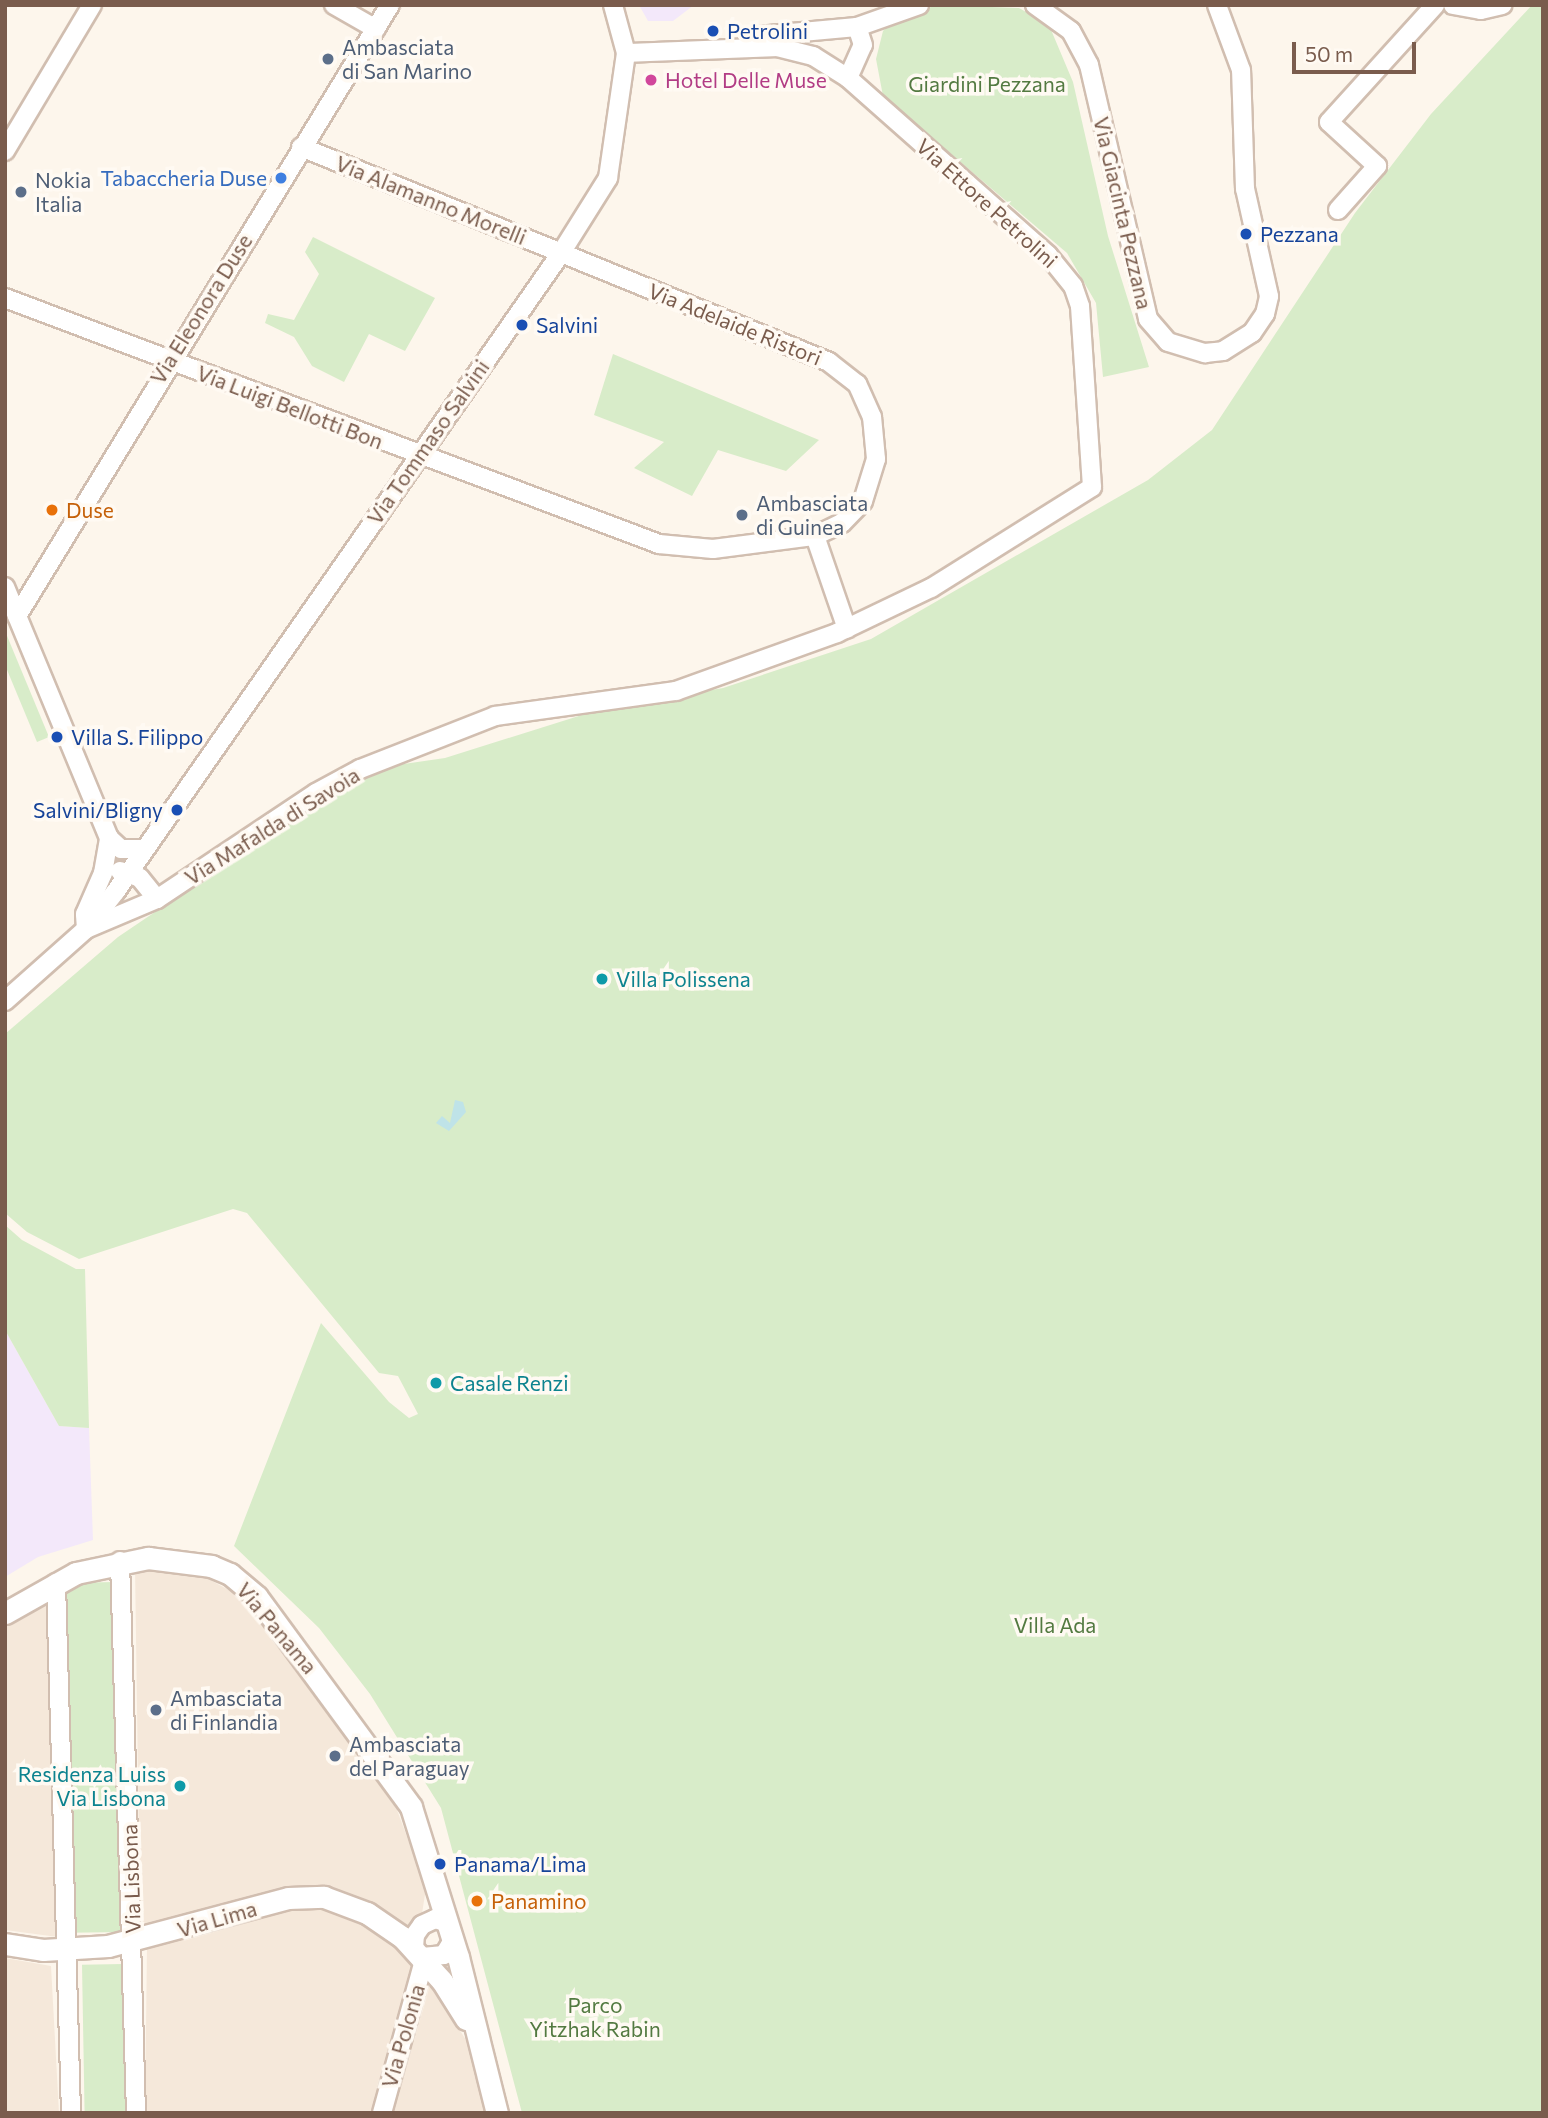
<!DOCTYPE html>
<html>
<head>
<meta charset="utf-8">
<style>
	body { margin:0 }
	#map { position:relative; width:1548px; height:2118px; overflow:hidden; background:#fdf6ec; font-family:Commissioner,sans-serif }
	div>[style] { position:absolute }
	.residential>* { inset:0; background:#f5e8da }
	.education>* { inset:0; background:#f3e8fa }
	.green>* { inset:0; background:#d8ecc9; transform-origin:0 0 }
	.water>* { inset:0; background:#bfe3e8 }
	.roads { filter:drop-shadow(2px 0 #d1beb0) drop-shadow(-2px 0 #d1beb0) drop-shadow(0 2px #d1beb0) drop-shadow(0 -2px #d1beb0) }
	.minor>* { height:18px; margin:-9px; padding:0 9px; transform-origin:9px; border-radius:9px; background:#fff }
	.tertiary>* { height:21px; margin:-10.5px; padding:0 10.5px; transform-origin:10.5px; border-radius:10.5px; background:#fff }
	.dots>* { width:19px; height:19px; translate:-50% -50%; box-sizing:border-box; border:4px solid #fffaf3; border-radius:50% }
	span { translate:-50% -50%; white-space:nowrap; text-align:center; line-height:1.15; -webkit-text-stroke:7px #fffaf3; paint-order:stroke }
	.transit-label { font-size:21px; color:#164399 }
	.left { translate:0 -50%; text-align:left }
	.right { translate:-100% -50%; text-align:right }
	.service-label { font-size:21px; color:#4e5e75 }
	.hotel-label { font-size:21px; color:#b23c85 }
	.park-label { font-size:21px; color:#537a41 }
	.shop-label { font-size:21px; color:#366cbe }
	.street-label { font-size:21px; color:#7a5c4d }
	.food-label { font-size:21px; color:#c56008 }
	.culture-label { font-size:21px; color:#0d838f }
	.frame { position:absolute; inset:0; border:7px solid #7a5c4d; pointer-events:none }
	.scale { position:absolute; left:1292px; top:42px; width:124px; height:32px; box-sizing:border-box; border:4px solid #7a5c4d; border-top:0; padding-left:9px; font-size:21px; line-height:24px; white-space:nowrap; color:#7a5c4d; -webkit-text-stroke:5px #fffaf3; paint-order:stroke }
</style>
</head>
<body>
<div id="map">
	<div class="residential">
		<i style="clip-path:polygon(135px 1567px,197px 1573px,242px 1597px,387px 1783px,426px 1888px,421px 1920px,402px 1928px,310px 1887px,152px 1930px,140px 1918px)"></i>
		<i style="clip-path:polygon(46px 1600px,58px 1937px,5px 1930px,5px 1626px)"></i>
		<i style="clip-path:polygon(312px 1901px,363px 1920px,415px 1961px,374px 2113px,145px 2113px,147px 1946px)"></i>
		<i style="clip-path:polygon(5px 1958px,51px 1966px,59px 2113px,5px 2113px)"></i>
		<i style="clip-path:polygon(429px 1982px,466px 2040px,485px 2113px,390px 2113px)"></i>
	</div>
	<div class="education">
		<i style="clip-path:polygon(639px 5px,694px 5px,673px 21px,648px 21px)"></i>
		<i style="clip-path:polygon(5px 1330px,59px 1426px,89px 1428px,93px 1540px,38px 1557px,5px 1577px)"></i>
	</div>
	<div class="green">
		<i style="clip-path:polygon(940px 5px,1019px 8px,1049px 25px,1073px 82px,1108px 236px,1149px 367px,1103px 377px,1096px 303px,1067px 253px,883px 96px,876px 59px,883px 31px,897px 15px)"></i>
		<i style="clip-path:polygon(1532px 5px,1543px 5px,1543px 2113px,522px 2113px,441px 1808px,370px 1694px,319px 1628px,234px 1546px,321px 1323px,389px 1402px,409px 1418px,418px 1414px,398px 1376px,379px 1373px,247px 1213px,233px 1209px,79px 1259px,27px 1232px,5px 1213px,5px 1034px,118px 937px,288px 822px,360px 780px,390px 766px,445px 758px,601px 709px,723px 688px,871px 639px,1148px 480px,1212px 430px,1355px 213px,1431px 114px)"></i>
		<i style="clip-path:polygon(313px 237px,435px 298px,405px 351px,369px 334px,344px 382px,312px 366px,294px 337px,265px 323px,268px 314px,294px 320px,319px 274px,305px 252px)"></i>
		<i style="clip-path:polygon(613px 354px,819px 440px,786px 471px,718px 450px,692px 496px,634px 468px,664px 442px,594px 415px)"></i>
		<i style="clip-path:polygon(5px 631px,49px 737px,37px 742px,5px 665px)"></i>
		<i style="clip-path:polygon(5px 1225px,22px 1240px,76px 1269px,85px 1269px,89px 1428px,59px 1426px,5px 1330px)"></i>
		<i style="left:116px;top:1582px;width:350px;height:53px;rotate:89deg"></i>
		<i style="left:123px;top:1964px;width:149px;height:41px;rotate:89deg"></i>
	</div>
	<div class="water">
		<i style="clip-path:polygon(455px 1100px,463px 1102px,466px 1112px,449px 1131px,436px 1123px,442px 1116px,450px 1123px)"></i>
	</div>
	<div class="roads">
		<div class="minor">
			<i style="left:334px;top:5px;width:48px;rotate:29.7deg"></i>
			<i style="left:1035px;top:5px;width:44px;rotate:35.8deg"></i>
			<i style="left:1071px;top:31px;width:38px;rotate:62deg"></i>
			<i style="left:1089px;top:65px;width:261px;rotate:76.9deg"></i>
			<i style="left:1148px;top:319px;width:30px;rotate:49deg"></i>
			<i style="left:1168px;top:342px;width:39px;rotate:17deg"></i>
			<i style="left:1205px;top:353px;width:18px;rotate:-6deg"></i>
			<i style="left:1223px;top:351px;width:34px;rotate:-32deg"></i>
			<i style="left:1252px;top:333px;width:23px;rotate:-56deg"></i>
			<i style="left:1265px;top:314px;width:18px;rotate:-77deg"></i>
			<i style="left:1269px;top:296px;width:110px;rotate:-102.6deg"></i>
			<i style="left:1245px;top:189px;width:119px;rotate:-91.9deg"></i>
			<i style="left:1241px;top:70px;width:69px;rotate:-110.3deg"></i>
			<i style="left:1453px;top:5px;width:28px;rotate:10deg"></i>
			<i style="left:1481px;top:10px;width:22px;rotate:-13deg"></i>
			<i style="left:758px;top:36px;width:99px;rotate:-5.2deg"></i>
			<i style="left:857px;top:27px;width:66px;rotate:-19.5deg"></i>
			<i style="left:848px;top:78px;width:36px;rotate:-66deg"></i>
			<i style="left:863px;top:45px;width:19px;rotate:-108deg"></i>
			<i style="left:5px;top:151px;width:170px;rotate:-59.2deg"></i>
			<i style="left:1338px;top:210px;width:59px;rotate:-48.4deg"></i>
			<i style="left:1377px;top:166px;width:65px;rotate:-137.5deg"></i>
			<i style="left:1329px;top:122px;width:158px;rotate:-47.8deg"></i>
			<i style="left:5px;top:298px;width:699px;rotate:20.61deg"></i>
			<i style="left:659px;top:544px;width:54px;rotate:5.3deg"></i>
			<i style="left:713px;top:549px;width:103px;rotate:-7.3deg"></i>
			<i style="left:815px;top:536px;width:30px;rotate:-26deg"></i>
			<i style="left:842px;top:523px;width:30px;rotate:-46deg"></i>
			<i style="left:863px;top:501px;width:44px;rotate:-72.8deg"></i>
			<i style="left:876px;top:459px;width:42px;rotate:-95.4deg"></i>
			<i style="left:872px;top:417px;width:36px;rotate:-114deg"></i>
			<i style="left:857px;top:384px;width:36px;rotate:-142deg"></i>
			<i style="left:829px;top:362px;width:570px;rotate:-157.84deg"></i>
			<i style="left:815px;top:536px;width:98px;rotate:71deg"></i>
			<i style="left:5px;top:587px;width:272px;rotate:67.5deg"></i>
			<i style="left:109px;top:838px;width:16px;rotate:43deg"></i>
			<i style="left:121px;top:849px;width:24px"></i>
			<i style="left:17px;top:616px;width:716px;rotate:-58.6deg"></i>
			<i style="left:120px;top:871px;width:21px;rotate:19deg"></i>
			<i style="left:140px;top:878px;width:27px;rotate:51deg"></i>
			<i style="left:86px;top:929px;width:77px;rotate:-22.9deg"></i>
			<i style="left:157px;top:899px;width:191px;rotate:-33.7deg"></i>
			<i style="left:316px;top:793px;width:50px;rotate:-28.6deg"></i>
			<i style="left:360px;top:769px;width:145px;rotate:-21.4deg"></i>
			<i style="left:495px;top:716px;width:183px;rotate:-7.9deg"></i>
			<i style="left:676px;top:691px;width:171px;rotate:-19.8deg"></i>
			<i style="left:837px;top:633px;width:104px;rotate:-25.6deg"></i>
			<i style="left:931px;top:588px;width:190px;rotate:-32.1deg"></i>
			<i style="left:1092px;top:487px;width:181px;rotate:-93.8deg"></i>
			<i style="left:1080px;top:306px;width:21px;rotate:-109deg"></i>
			<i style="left:1073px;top:286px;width:40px;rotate:-129deg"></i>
			<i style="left:1048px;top:255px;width:267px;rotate:-138.5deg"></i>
			<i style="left:848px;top:78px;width:41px;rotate:-147.8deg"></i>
			<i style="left:813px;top:56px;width:38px;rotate:-166deg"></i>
			<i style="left:776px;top:47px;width:150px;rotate:177.7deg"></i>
			<i style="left:86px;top:929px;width:15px;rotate:-94deg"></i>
			<i style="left:85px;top:914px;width:45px;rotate:-66.3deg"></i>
			<i style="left:103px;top:873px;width:36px;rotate:-80deg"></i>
			<i style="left:5px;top:1001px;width:108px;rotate:-41.6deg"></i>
			<i style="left:86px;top:929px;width:48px;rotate:-51.7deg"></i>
			<i style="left:116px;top:891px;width:778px;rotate:-55.1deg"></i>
			<i style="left:561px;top:253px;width:89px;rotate:-57.9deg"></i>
			<i style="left:608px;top:178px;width:126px;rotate:-81.8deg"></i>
			<i style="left:626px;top:53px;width:50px;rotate:-105.2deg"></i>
			<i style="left:120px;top:1561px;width:552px;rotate:88.34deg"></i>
			<i style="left:56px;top:1583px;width:530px;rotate:88.38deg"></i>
			<i style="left:414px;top:1948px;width:13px;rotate:-86deg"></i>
			<i style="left:415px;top:1935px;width:12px;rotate:-55deg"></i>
			<i style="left:422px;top:1925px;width:14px;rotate:-25deg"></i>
			<i style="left:435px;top:1919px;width:14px;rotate:17deg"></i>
			<i style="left:422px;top:1957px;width:22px;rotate:-5deg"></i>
			<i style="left:444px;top:1955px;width:17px;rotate:-59deg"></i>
			<i style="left:382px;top:2113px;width:159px;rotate:-74.6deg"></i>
		</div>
		<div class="tertiary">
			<i style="left:5px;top:1613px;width:81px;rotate:-29.4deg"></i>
			<i style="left:76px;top:1573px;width:74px;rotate:-11.8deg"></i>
			<i style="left:148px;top:1558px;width:64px;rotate:7.2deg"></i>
			<i style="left:211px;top:1566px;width:21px;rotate:23deg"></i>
			<i style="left:230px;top:1574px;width:35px;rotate:40deg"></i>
			<i style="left:257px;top:1597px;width:260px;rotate:53.7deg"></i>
			<i style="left:411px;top:1807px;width:157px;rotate:72.6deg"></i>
			<i style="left:458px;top:1957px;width:161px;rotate:76deg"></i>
			<i style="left:5px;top:1944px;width:38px;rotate:9deg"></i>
			<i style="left:43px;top:1950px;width:65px;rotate:-3.5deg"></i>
			<i style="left:108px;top:1946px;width:186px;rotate:-14.9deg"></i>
			<i style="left:288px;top:1898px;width:36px;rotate:-2deg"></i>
			<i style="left:324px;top:1897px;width:46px;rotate:20.4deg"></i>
			<i style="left:367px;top:1913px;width:42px;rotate:34.4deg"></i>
			<i style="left:402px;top:1937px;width:59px;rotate:47.7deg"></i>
			<i style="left:442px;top:1981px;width:45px;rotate:57.7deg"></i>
		</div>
	</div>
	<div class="dots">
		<i style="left:713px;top:31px;background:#1a4fb4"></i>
		<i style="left:328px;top:59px;background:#5c6f8a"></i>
		<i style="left:651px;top:80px;background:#d1479c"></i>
		<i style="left:281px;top:178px;background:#3f7fe0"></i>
		<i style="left:21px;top:192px;background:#5c6f8a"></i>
		<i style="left:1246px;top:234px;background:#1a4fb4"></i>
		<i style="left:522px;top:325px;background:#1a4fb4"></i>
		<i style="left:52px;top:510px;background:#e8710a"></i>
		<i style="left:742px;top:515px;background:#5c6f8a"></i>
		<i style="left:57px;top:737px;background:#1a4fb4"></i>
		<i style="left:177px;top:810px;background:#1a4fb4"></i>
		<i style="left:602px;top:979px;background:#0f9aa8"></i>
		<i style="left:436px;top:1383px;background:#0f9aa8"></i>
		<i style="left:156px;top:1710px;background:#5c6f8a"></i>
		<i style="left:335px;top:1756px;background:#5c6f8a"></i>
		<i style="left:180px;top:1786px;background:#0f9aa8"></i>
		<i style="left:440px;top:1864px;background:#1a4fb4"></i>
		<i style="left:477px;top:1901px;background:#e8710a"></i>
	</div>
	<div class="transit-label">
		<span class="left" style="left:727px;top:31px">Petrolini</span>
		<span class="left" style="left:1260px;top:234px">Pezzana</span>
		<span class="left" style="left:536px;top:325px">Salvini</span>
		<span class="left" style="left:71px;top:737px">Villa S. Filippo</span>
		<span class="right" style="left:163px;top:810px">Salvini/Bligny</span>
		<span class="left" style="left:454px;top:1864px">Panama/Lima</span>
	</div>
	<div class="service-label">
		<span class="left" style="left:342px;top:59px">Ambasciata<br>di San Marino</span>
		<span class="left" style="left:35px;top:192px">Nokia<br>Italia</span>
		<span class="left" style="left:756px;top:515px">Ambasciata<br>di Guinea</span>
		<span class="left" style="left:170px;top:1710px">Ambasciata<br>di Finlandia</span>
		<span class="left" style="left:349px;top:1756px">Ambasciata<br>del Paraguay</span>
	</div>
	<div class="hotel-label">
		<span class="left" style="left:665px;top:80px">Hotel Delle Muse</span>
	</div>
	<div class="park-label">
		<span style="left:987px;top:84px">Giardini Pezzana</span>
		<span style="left:1055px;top:1625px">Villa Ada</span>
		<span style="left:595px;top:2017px">Parco<br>Yitzhak Rabin</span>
	</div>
	<div class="shop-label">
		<span class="right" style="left:267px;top:178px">Tabaccheria Duse</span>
	</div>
	<div class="street-label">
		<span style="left:431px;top:200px;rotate:22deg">Via Alamanno Morelli</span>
		<span style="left:987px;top:203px;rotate:42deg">Via Ettore Petrolini</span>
		<span style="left:1123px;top:213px;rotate:77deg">Via Giacinta Pezzana</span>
		<span style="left:201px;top:309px;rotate:-58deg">Via Eleonora Duse</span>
		<span style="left:735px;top:324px;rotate:22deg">Via Adelaide Ristori</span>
		<span style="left:290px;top:407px;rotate:21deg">Via Luigi Bellotti Bon</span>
		<span style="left:428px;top:442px;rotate:-55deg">Via Tommaso Salvini</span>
		<span style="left:272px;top:826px;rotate:-32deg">Via Mafalda di Savoia</span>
		<span style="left:277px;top:1628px;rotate:50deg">Via Panama</span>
		<span style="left:131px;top:1879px;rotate:-92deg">Via Lisbona</span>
		<span style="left:217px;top:1919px;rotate:-16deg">Via Lima</span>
		<span style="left:403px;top:2036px;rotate:-74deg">Via Polonia</span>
	</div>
	<div class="food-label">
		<span class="left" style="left:66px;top:510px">Duse</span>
		<span class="left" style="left:491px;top:1901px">Panamino</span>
	</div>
	<div class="culture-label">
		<span class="left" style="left:616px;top:979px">Villa Polissena</span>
		<span class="left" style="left:450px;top:1383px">Casale Renzi</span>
		<span class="right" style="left:166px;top:1786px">Residenza Luiss<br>Via Lisbona</span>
	</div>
	<div class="frame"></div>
	<div class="scale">50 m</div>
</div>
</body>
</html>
